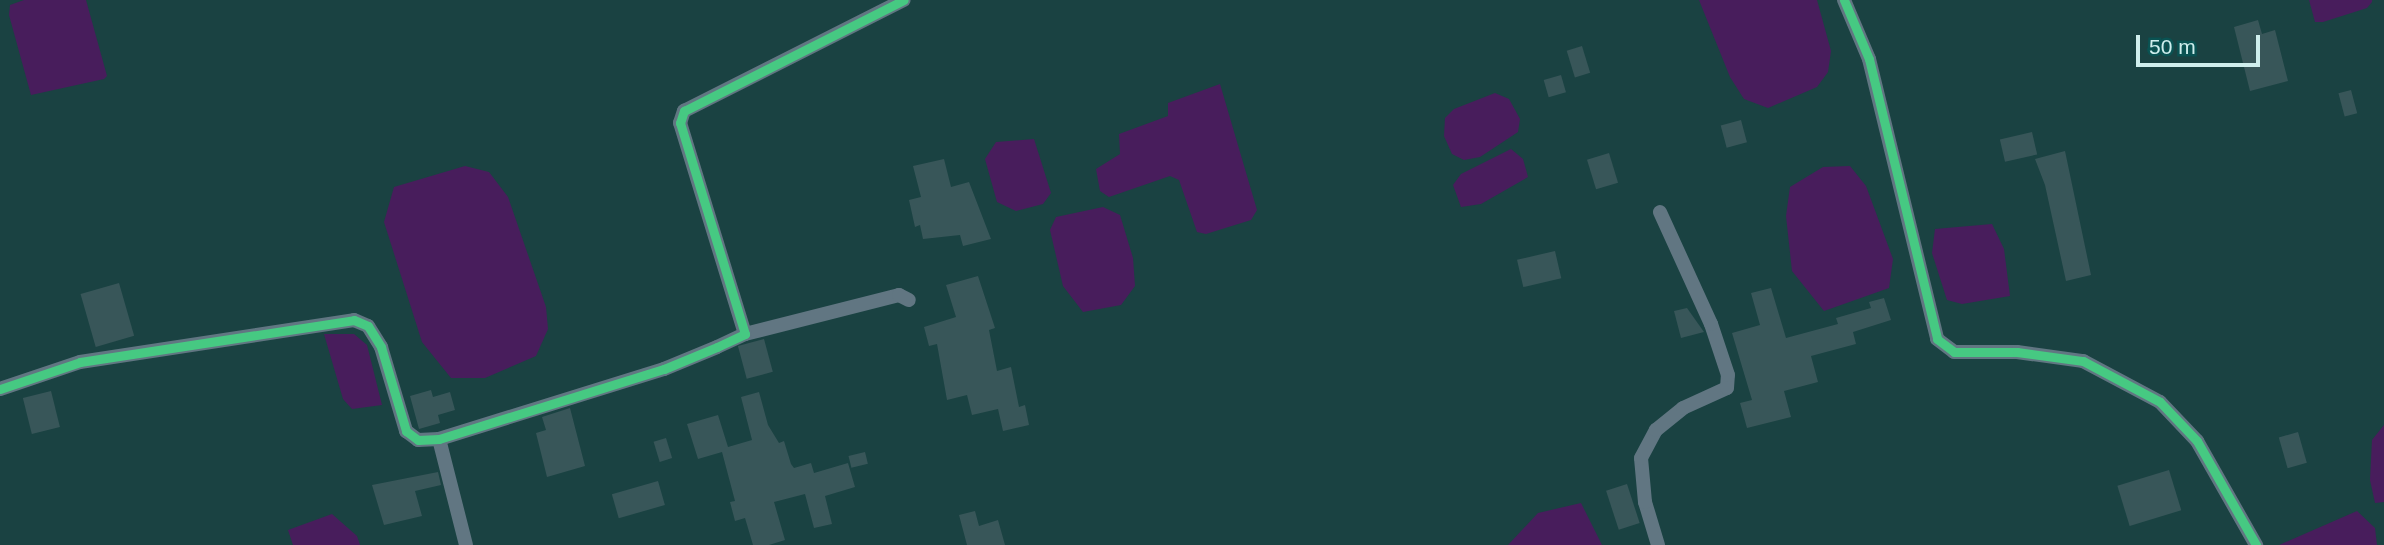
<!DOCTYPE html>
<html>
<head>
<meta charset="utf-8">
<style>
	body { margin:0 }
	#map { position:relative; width:2384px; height:545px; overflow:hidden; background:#1a4242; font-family:Helvetica,sans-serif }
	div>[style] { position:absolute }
	.water>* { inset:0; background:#481d5c }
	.building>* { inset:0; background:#385659; transform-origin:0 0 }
	.minor>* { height:14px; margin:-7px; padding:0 7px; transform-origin:7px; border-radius:7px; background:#617682 }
	.cycleway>* { height:9px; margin:-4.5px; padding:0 4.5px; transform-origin:4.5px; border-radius:4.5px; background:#46c982 }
	span { translate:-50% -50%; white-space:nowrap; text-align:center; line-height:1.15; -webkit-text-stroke:5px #0a5252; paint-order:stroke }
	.scale { position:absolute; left:2136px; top:35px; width:124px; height:32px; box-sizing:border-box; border:4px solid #cfeeed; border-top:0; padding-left:9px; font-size:21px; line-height:24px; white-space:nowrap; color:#cfeeed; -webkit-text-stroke:5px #0a5252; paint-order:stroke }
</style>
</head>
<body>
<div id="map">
	<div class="water">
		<i style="clip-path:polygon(24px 0,86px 0,107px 76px,104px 79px,31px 95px,9px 15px,10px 5px)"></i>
		<i style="clip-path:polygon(1699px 0,1817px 0,1831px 51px,1828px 72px,1817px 87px,1768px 108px,1744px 99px,1730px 77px)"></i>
		<i style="clip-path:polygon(2309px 0,2372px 0,2372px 2px,2367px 8px,2323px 22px,2315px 22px)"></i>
		<i style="clip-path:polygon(1220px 84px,1257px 210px,1251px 220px,1206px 234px,1197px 232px,1179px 180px,1170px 176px,1109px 197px,1100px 191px,1096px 169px,1120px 154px,1119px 134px,1168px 116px,1168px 103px)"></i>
		<i style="clip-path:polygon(1495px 93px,1509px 99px,1520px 119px,1518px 132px,1480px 157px,1464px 160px,1452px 154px,1444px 136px,1445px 118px,1454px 109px)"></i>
		<i style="clip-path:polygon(1034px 139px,1051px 193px,1043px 204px,1016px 211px,997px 202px,985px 159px,996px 142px)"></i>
		<i style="clip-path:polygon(1511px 149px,1523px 159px,1528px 177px,1481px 204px,1461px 207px,1453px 185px,1461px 174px)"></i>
		<i style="clip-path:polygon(465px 166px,489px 172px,508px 197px,546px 307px,548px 329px,536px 356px,485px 378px,451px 378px,422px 342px,384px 222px,394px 187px)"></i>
		<i style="clip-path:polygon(1850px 166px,1866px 186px,1893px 259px,1889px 288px,1824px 311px,1792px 271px,1786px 216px,1790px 187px,1823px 167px)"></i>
		<i style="clip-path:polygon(1103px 207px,1120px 215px,1133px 258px,1135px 286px,1121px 305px,1083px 312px,1063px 286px,1050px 230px,1056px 217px)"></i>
		<i style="clip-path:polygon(1992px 224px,2004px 249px,2010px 296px,1962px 304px,1947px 300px,1932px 253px,1935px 229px)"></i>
		<i style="clip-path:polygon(324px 334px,354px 334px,367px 345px,382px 405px,352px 409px,343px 399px)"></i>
		<i style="clip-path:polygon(2384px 425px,2384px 502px,2375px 503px,2370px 480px,2372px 440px)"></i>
		<i style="clip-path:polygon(1581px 503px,1602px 545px,1508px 545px,1538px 513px)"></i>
		<i style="clip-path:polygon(2357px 511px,2375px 528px,2377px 545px,2279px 545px)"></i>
		<i style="clip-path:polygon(332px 514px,357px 536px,360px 545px,293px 545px,288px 530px)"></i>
	</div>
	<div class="building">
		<i style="clip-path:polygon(2258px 20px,2262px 34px,2275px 30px,2288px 81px,2250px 91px,2234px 27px)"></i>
		<i style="left:1582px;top:46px;width:28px;height:16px;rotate:73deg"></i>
		<i style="left:1561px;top:75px;width:18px;height:18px;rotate:74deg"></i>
		<i style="left:2351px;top:90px;width:24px;height:13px;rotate:75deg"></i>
		<i style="left:1741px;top:120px;width:23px;height:21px;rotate:75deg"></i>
		<i style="left:2032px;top:132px;width:23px;height:33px;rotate:77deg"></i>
		<i style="clip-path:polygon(2065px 151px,2091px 275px,2066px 281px,2045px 185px,2035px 159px)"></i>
		<i style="left:1609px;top:153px;width:31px;height:23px;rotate:73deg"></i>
		<i style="clip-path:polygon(944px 159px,951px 187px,969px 182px,991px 239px,963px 246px,960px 235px,923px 239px,920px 225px,915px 227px,909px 200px,921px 197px,913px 166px)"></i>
		<i style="left:1555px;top:251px;width:28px;height:39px;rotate:77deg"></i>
		<i style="clip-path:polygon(978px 276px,995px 328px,989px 330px,997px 371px,1011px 367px,1019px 407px,1025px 405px,1029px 425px,1003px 431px,998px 409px,972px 415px,967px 395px,947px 400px,937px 344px,929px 346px,924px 327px,956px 317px,946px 285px)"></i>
		<i style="left:119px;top:283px;width:55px;height:40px;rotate:74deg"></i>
		<i style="clip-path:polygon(1771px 288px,1786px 338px,1838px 324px,1836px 318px,1871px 308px,1869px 302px,1884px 298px,1891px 320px,1853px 332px,1856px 344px,1811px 356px,1818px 382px,1784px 391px,1791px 417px,1747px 428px,1740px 403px,1752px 400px,1732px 333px,1760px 325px,1751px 293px)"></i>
		<i style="clip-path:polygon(1687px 308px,1704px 332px,1681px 338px,1674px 311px)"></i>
		<i style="left:764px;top:339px;width:34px;height:27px;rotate:75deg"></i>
		<i style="clip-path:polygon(431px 390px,433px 397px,450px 392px,455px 410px,438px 415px,440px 423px,419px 429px,410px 396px)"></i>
		<i style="left:51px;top:391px;width:37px;height:29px;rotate:76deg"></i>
		<i style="clip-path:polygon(759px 392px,768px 425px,779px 443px,784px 441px,791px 464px,794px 468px,811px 463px,814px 473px,848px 463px,855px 487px,825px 496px,832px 524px,814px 528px,805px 494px,774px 502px,785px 540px,769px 545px,753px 545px,745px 518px,735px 521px,730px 502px,735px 501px,722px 452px,698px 459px,687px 424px,718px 415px,728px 447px,752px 440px,741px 397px)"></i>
		<i style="clip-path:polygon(570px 408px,585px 466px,547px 477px,536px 433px,546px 430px,542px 417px)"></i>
		<i style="left:2298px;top:432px;width:32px;height:20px;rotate:74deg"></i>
		<i style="left:666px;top:438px;width:21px;height:13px;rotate:73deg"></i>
		<i style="left:865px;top:452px;width:12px;height:17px;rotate:76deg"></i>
		<i style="left:2169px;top:470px;width:42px;height:54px;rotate:73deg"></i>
		<i style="clip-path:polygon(438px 472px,441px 485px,415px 491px,422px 516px,384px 525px,372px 485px)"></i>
		<i style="left:658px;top:481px;width:25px;height:48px;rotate:74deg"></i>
		<i style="left:1627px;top:484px;width:41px;height:22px;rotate:72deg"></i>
		<i style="clip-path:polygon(975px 511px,979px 526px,998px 520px,1005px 545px,967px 545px,959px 515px)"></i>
	</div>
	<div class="minor">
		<i style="left:1844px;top:0;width:64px;rotate:67deg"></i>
		<i style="left:1869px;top:59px;width:288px;rotate:76.3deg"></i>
		<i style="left:1937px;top:339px;width:21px;rotate:37deg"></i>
		<i style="left:1954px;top:352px;width:63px"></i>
		<i style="left:2017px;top:352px;width:67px;rotate:7.8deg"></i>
		<i style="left:2083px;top:361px;width:87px;rotate:28deg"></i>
		<i style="left:2160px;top:402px;width:54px;rotate:46.5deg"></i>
		<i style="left:2197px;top:441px;width:120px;rotate:60.4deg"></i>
		<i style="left:745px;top:334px;width:159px;rotate:-14.2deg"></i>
		<i style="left:899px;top:295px;width:11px;rotate:27deg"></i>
		<i style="left:0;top:389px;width:84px;rotate:-18.6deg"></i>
		<i style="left:80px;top:362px;width:277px;rotate:-8.7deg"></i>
		<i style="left:354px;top:320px;width:15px;rotate:23deg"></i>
		<i style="left:368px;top:326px;width:25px;rotate:58deg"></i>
		<i style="left:381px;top:347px;width:88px;rotate:73.4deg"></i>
		<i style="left:406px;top:431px;width:15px;rotate:37deg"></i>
		<i style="left:418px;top:440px;width:21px;rotate:-3deg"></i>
		<i style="left:439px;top:439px;width:236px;rotate:-17.3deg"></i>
		<i style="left:664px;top:369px;width:57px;rotate:-22.5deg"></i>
		<i style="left:717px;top:347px;width:31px;rotate:-25deg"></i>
		<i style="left:745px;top:334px;width:221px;rotate:-107.1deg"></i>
		<i style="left:680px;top:123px;width:13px;rotate:-72deg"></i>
		<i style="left:684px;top:111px;width:246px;rotate:-26.8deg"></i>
		<i style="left:439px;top:439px;width:109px;rotate:75.7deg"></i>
		<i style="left:1658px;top:545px;width:45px;rotate:-106.8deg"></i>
		<i style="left:1645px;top:502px;width:44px;rotate:-95.2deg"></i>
		<i style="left:1641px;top:458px;width:32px;rotate:-62deg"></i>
		<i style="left:1656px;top:430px;width:35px;rotate:-39deg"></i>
		<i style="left:1683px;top:408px;width:48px;rotate:-24.4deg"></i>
		<i style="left:1727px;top:388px;width:13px;rotate:-86deg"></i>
		<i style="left:1728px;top:375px;width:54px;rotate:-108.4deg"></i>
		<i style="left:1711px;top:324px;width:123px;rotate:-114.5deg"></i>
	</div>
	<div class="cycleway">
		<i style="left:1844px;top:0;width:64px;rotate:67deg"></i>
		<i style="left:1869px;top:59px;width:288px;rotate:76.3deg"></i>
		<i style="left:1937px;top:339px;width:21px;rotate:37deg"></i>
		<i style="left:1954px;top:352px;width:63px"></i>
		<i style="left:2017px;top:352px;width:67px;rotate:7.8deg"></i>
		<i style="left:2083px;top:361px;width:87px;rotate:28deg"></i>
		<i style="left:2160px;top:402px;width:54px;rotate:46.5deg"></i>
		<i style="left:2197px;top:441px;width:120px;rotate:60.4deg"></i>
		<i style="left:0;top:389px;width:84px;rotate:-18.6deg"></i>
		<i style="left:80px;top:362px;width:277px;rotate:-8.7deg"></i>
		<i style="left:354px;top:320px;width:15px;rotate:23deg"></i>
		<i style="left:368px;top:326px;width:25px;rotate:58deg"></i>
		<i style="left:381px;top:347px;width:88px;rotate:73.4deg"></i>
		<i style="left:406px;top:431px;width:15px;rotate:37deg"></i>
		<i style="left:418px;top:440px;width:21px;rotate:-3deg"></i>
		<i style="left:439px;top:439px;width:236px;rotate:-17.3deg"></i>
		<i style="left:664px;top:369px;width:57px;rotate:-22.5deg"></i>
		<i style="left:717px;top:347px;width:31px;rotate:-25deg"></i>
		<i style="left:745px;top:334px;width:221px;rotate:-107.1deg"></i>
		<i style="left:680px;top:123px;width:13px;rotate:-72deg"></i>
		<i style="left:684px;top:111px;width:246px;rotate:-26.8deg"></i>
	</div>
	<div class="scale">50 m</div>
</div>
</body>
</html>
